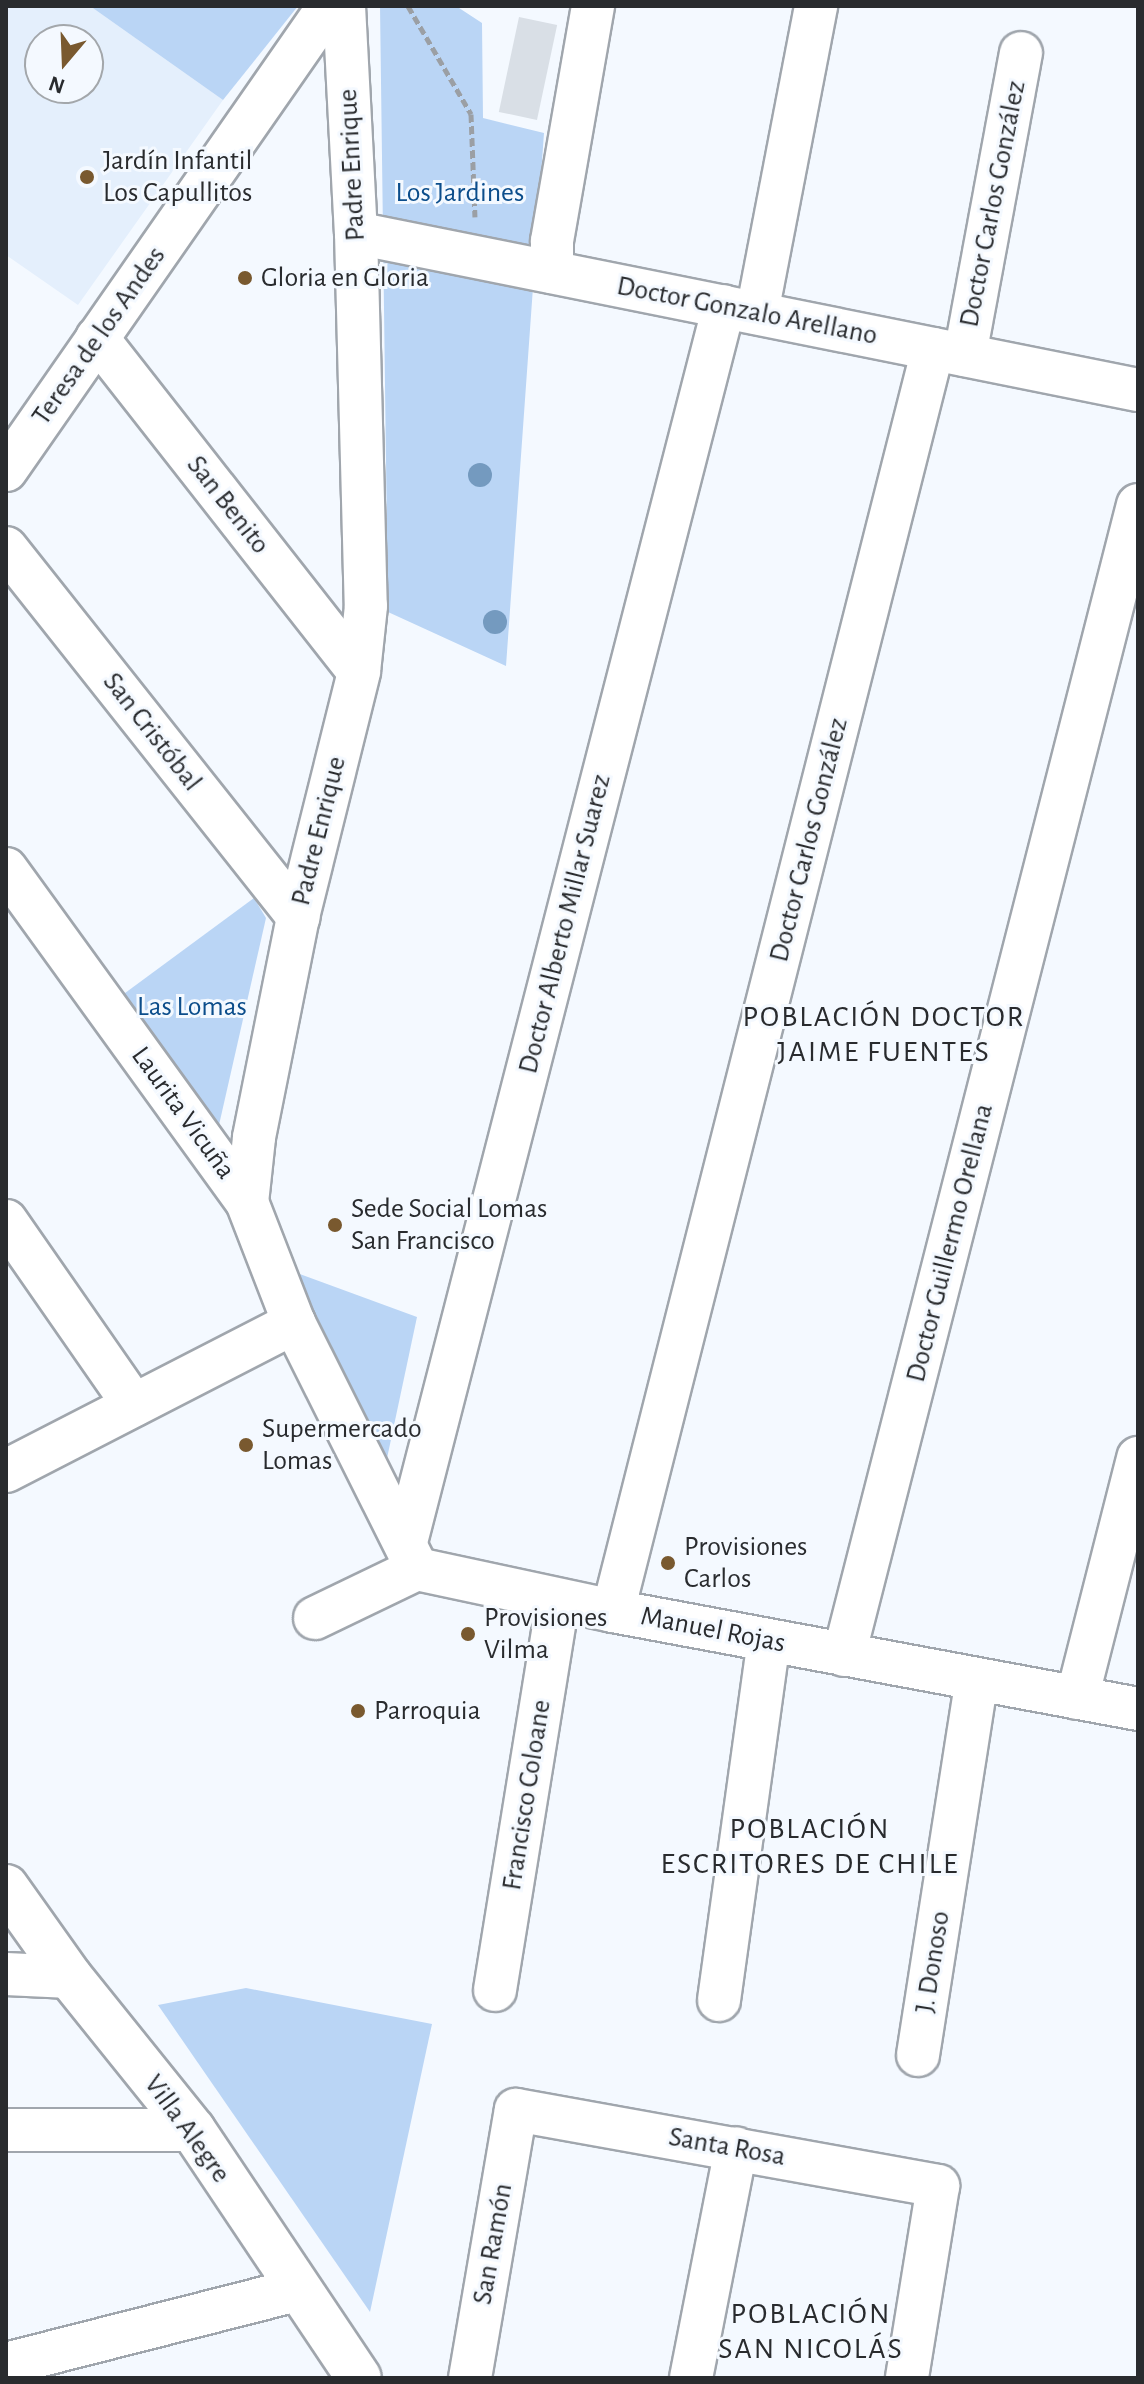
<!DOCTYPE html>
<html>
<head>
<meta charset="utf-8">
<style>
	body { margin:0 }
	#map { position:relative; width:1144px; height:2384px; overflow:hidden; background:#f4f9ff; font-family:"Alegreya Sans",sans-serif }
	div>[style] { position:absolute }
	.built>* { inset:0; background:#e4effc }
	.green>* { inset:0; background:#bad5f5 }
	.building>* { inset:0; background:#d9dfe6; transform-origin:0 0 }
	.path>* { height:5px; margin-top:-2.5px; transform-origin:0; background:repeating-linear-gradient(90deg,#9b9fa4 0 8px,transparent 0 12px) }
	.roads { filter:drop-shadow(2px 0 #a0a6ad) drop-shadow(-2px 0 #a0a6ad) drop-shadow(0 2px #a0a6ad) drop-shadow(0 -2px #a0a6ad) }
	.minor>* { height:42px; margin:-21px; padding:0 21px; transform-origin:21px; border-radius:21px; background:#fff }
	.major>* { height:44px; margin:-22px; padding:0 22px; transform-origin:22px; border-radius:22px; background:#fff }
	.trees>* { width:24px; height:24px; margin:-12px; border-radius:50%; background:#749abf }
	.dots>* { width:22px; height:22px; translate:-50% -50%; box-sizing:border-box; border:4px solid #f4f9ff; border-radius:50% }
	span { translate:-50% -50%; white-space:nowrap; text-align:center; line-height:1.15; -webkit-text-stroke:6px #f4f9ff; paint-order:stroke }
	.poi-label { font-size:28px; color:#292b2e }
	.left { translate:0 -50%; text-align:left }
	.street-label { font-size:28px; color:#292b2e }
	.park-label { font-size:28px; color:#0b4d8b }
	.neighbourhood-label { font-size:30px; color:#292b2e; letter-spacing:2px }
	.frame { position:absolute; inset:0; border:8px solid #292b2e; pointer-events:none }
	.north { position:absolute; left:24px; top:24px; width:80px; height:80px; box-sizing:border-box; background:#f4f9ff; border:2px solid #a3a7ab; border-radius:50%; rotate:199deg; font-size:22px; font-weight:700; line-height:32px; text-align:center; color:#292b2e }
	.north::after { content:''; display:block; margin:auto; width:28px; height:36px; background:#79592f; clip-path:polygon(50% 0,100% 100%,50% 72%,0 100%) }
</style>
</head>
<body>
<div id="map">
	<div class="built">
		<i style="clip-path:polygon(evenodd,6px 6px,90px 6px,223px 100px,78px 305px,6px 255px,6px 6px,40px 40px,88px 40px,88px 88px,40px 88px,40px 40px)"></i>
	</div>
	<div class="green">
		<i style="clip-path:polygon(90px 6px,298px 6px,223px 100px)"></i>
		<i style="clip-path:polygon(380px 6px,456px 6px,482px 23px,483px 118px,544px 133px,506px 666px,388px 612px)"></i>
		<i style="clip-path:polygon(254px 898px,266px 918px,219px 1125px,121px 996px)"></i>
		<i style="clip-path:polygon(297px 1273px,417px 1317px,386px 1463px,371px 1461px)"></i>
		<i style="clip-path:polygon(246px 1988px,432px 2024px,370px 2312px,158px 2005px)"></i>
	</div>
	<div class="building">
		<i style="left:519px;top:17px;width:39px;height:97px;rotate:12deg"></i>
	</div>
	<div class="path">
		<i style="left:408px;top:6px;width:125px;rotate:59.7deg"></i>
		<i style="left:471px;top:114px;width:103px;rotate:87.8deg"></i>
	</div>
	<div class="roads">
		<div class="minor">
			<i style="left:344px;top:6px;width:227px;rotate:87deg"></i>
			<i style="left:356px;top:233px;width:373px;rotate:88.5deg"></i>
			<i style="left:366px;top:606px;width:66px;rotate:96.1deg"></i>
			<i style="left:359px;top:672px;width:252px;rotate:104deg"></i>
			<i style="left:298px;top:917px;width:225px;rotate:101.3deg"></i>
			<i style="left:254px;top:1138px;width:64px;rotate:96.2deg"></i>
			<i style="left:247px;top:1202px;width:130px;rotate:68.8deg"></i>
			<i style="left:294px;top:1323px;width:275px;rotate:63.4deg"></i>
			<i style="left:417px;top:1569px;width:200px;rotate:12.1deg"></i>
			<i style="left:613px;top:1611px;width:534px;rotate:10.57deg"></i>
			<i style="left:356px;top:233px;width:798px;rotate:11.35deg"></i>
			<i style="left:552px;top:272px;width:31px;rotate:-90deg"></i>
			<i style="left:552px;top:241px;width:239px;rotate:-80.1deg"></i>
			<i style="left:757px;top:313px;width:313px;rotate:-79.1deg"></i>
			<i style="left:97px;top:338px;width:424px;rotate:51.9deg"></i>
			<i style="left:965px;top:355px;width:307px;rotate:-79.5deg"></i>
			<i style="left:6px;top:470px;width:565px;rotate:-55.16deg"></i>
			<i style="left:6px;top:548px;width:471px;rotate:51.6deg"></i>
			<i style="left:6px;top:869px;width:411px;rotate:54.1deg"></i>
			<i style="left:6px;top:1221px;width:224px;rotate:55.2deg"></i>
			<i style="left:6px;top:1471px;width:324px;rotate:-27.2deg"></i>
			<i style="left:406px;top:1542px;width:1276px;rotate:-75.57deg"></i>
			<i style="left:613px;top:1611px;width:1302px;rotate:-75.77deg"></i>
			<i style="left:315px;top:1618px;width:113px;rotate:-25.7deg"></i>
			<i style="left:844px;top:1655px;width:1187px;rotate:-75.66deg"></i>
			<i style="left:1077px;top:1698px;width:248px;rotate:-75.7deg"></i>
			<i style="left:6px;top:1974px;width:64px;rotate:2.7deg"></i>
			<i style="left:495px;top:1990px;width:395px;rotate:-80.8deg"></i>
			<i style="left:719px;top:2000px;width:362px;rotate:-82.1deg"></i>
			<i style="left:918px;top:2055px;width:380px;rotate:-81.1deg"></i>
			<i style="left:6px;top:2130px;width:187px"></i>
			<i style="left:6px;top:2364px;width:300px;rotate:-14.3deg"></i>
			<i style="left:470px;top:2378px;width:272px;rotate:-80.3deg"></i>
			<i style="left:516px;top:2110px;width:429px;rotate:10.2deg"></i>
			<i style="left:938px;top:2186px;width:194px;rotate:99.2deg"></i>
			<i style="left:691px;top:2378px;width:234px;rotate:-78.9deg"></i>
		</div>
		<div class="major">
			<i style="left:6px;top:1887px;width:110px;rotate:54.6deg"></i>
			<i style="left:70px;top:1977px;width:196px;rotate:51.2deg"></i>
			<i style="left:193px;top:2130px;width:298px;rotate:56.2deg"></i>
		</div>
	</div>
	<div class="trees">
		<i style="left:480px;top:475px"></i>
		<i style="left:495px;top:622px"></i>
	</div>
	<div class="dots">
		<i style="left:87px;top:177px;background:#79592f"></i>
		<i style="left:245px;top:278px;background:#79592f"></i>
		<i style="left:335px;top:1225px;background:#79592f"></i>
		<i style="left:246px;top:1445px;background:#79592f"></i>
		<i style="left:668px;top:1563px;background:#79592f"></i>
		<i style="left:468px;top:1634px;background:#79592f"></i>
		<i style="left:358px;top:1711px;background:#79592f"></i>
	</div>
	<div class="poi-label">
		<span class="left" style="left:103px;top:177px">Jardín Infantil<br>Los Capullitos</span>
		<span class="left" style="left:261px;top:278px">Gloria en Gloria</span>
		<span class="left" style="left:351px;top:1225px">Sede Social Lomas<br>San Francisco</span>
		<span class="left" style="left:262px;top:1445px">Supermercado<br>Lomas</span>
		<span class="left" style="left:684px;top:1563px">Provisiones<br>Carlos</span>
		<span class="left" style="left:484px;top:1634px">Provisiones<br>Vilma</span>
		<span class="left" style="left:374px;top:1711px">Parroquia</span>
	</div>
	<div class="street-label">
		<span style="left:352px;top:165px;rotate:-93deg">Padre Enrique</span>
		<span style="left:993px;top:204px;rotate:-79deg">Doctor Carlos González</span>
		<span style="left:747px;top:311px;rotate:11deg">Doctor Gonzalo Arellano</span>
		<span style="left:99px;top:336px;rotate:-55deg">Teresa de los Andes</span>
		<span style="left:228px;top:505px;rotate:52deg">San Benito</span>
		<span style="left:152px;top:732px;rotate:52deg">San Cristóbal</span>
		<span style="left:319px;top:831px;rotate:-76deg">Padre Enrique</span>
		<span style="left:809px;top:840px;rotate:-76deg">Doctor Carlos González</span>
		<span style="left:565px;top:924px;rotate:-76deg">Doctor Alberto Millar Suarez</span>
		<span style="left:183px;top:1113px;rotate:54deg">Laurita Vicuña</span>
		<span style="left:950px;top:1243px;rotate:-76deg">Doctor Guillermo Orellana</span>
		<span style="left:713px;top:1630px;rotate:11deg">Manuel Rojas</span>
		<span style="left:527px;top:1795px;rotate:-81deg">Francisco Coloane</span>
		<span style="left:933px;top:1962px;rotate:-81deg">J. Donoso</span>
		<span style="left:187px;top:2129px;rotate:54deg">Villa Alegre</span>
		<span style="left:727px;top:2147px;rotate:10deg">Santa Rosa</span>
		<span style="left:493px;top:2244px;rotate:-80deg">San Ramón</span>
	</div>
	<div class="park-label">
		<span style="left:460px;top:193px">Los Jardines</span>
		<span style="left:192px;top:1007px">Las Lomas</span>
	</div>
	<div class="neighbourhood-label">
		<span style="left:884px;top:1034px">POBLACIÓN DOCTOR<br>JAIME FUENTES</span>
		<span style="left:810px;top:1846px">POBLACIÓN<br>ESCRITORES DE CHILE</span>
		<span style="left:811px;top:2331px">POBLACIÓN<br>SAN NICOLÁS</span>
	</div>
	<div class="frame"></div>
	<div class="north">N</div>
</div>
</body>
</html>
